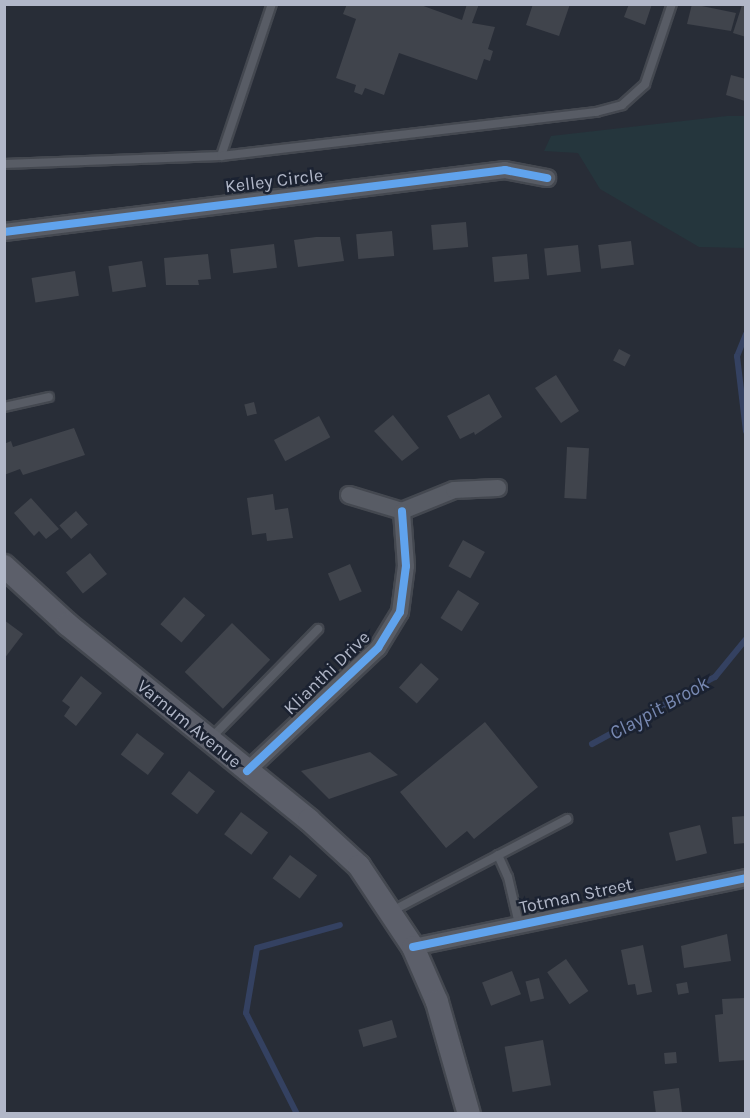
<!DOCTYPE html>
<html>
<head>
<meta charset="utf-8">
<style>
	body { margin:0 }
	#map { position:relative; width:750px; height:1118px; overflow:hidden; background:#282d37; font-family:Karla,sans-serif }
	div>[style] { position:absolute }
	.green>* { inset:0; background:#25363d }
	.stream>* { height:6px; margin:-3px; padding:0 3px; transform-origin:3px; border-radius:3px; background:#344161 }
	.building>* { inset:0; background:#40444c; transform-origin:0 0 }
	.roads { filter:drop-shadow(2px 0 #444850) drop-shadow(-2px 0 #444850) drop-shadow(0 2px #444850) drop-shadow(0 -2px #444850) }
	.lane>* { height:8px; margin:-4px; padding:0 4px; transform-origin:4px; border-radius:4px; background:#585c65 }
	.street>* { height:16px; margin:-8px; padding:0 8px; transform-origin:8px; border-radius:8px; background:#585c65 }
	.secondary>* { height:22px; margin:-11px; padding:0 11px; transform-origin:11px; border-radius:11px; background:#5c5f6a }
	.cycleway>* { height:8px; margin:-4px; padding:0 4px; transform-origin:4px; border-radius:4px; background:#60a3ed }
	span { translate:-50% -50%; white-space:nowrap; text-align:center; line-height:1.15; -webkit-text-stroke:5px #1b2231; paint-order:stroke }
	.street-label { font-size:18px; color:#b1b7c8 }
	.water-label { font-size:20px; color:#7889b2; font-style:italic }
	.frame { position:absolute; inset:0; border:6px solid #b1b7c8; pointer-events:none }
</style>
</head>
<body>
<div id="map">
	<div class="green">
		<i style="clip-path:polygon(727px 116px,745px 116px,745px 248px,699px 247px,600px 189px,578px 153px,544px 151px,551px 136px)"></i>
	</div>
	<div class="stream">
		<i style="left:746px;top:334px;width:24px;rotate:112deg"></i>
		<i style="left:737px;top:356px;width:76px;rotate:83.2deg"></i>
		<i style="left:592px;top:744px;width:140px;rotate:-28.6deg"></i>
		<i style="left:715px;top:677px;width:49px;rotate:-50.8deg"></i>
		<i style="left:297px;top:1114px;width:113px;rotate:-116.8deg"></i>
		<i style="left:246px;top:1013px;width:66px;rotate:-80.4deg"></i>
		<i style="left:257px;top:948px;width:86px;rotate:-15.5deg"></i>
	</div>
	<div class="building">
		<i style="clip-path:polygon(347px 4px,418px 4px,462px 20px,467px 4px,479px 4px,472px 23px,495px 27px,488px 49px,493px 51px,490px 61px,484px 59px,477px 80px,399px 53px,384px 95px,365px 88px,362px 95px,354px 92px,356px 85px,336px 78px,356px 19px,343px 14px)"></i>
		<i style="clip-path:polygon(533px 4px,570px 4px,559px 36px,526px 25px)"></i>
		<i style="clip-path:polygon(629px 4px,652px 4px,645px 25px,624px 17px)"></i>
		<i style="clip-path:polygon(692px 4px,736px 13px,731px 31px,687px 24px)"></i>
		<i style="clip-path:polygon(742px 5px,746px 5px,746px 37px,733px 33px)"></i>
		<i style="clip-path:polygon(731px 75px,746px 79px,745px 101px,726px 95px)"></i>
		<i style="left:466px;top:222px;width:25px;height:35px;rotate:85deg"></i>
		<i style="left:392px;top:231px;width:25px;height:36px;rotate:85deg"></i>
		<i style="clip-path:polygon(316px 237px,340px 237px,344px 261px,298px 267px,294px 240px)"></i>
		<i style="left:631px;top:241px;width:24px;height:33px;rotate:83deg"></i>
		<i style="left:274px;top:244px;width:24px;height:44px;rotate:83deg"></i>
		<i style="left:578px;top:245px;width:27px;height:34px;rotate:84deg"></i>
		<i style="clip-path:polygon(208px 254px,211px 279px,198px 280px,199px 285px,166px 285px,164px 258px)"></i>
		<i style="left:527px;top:254px;width:25px;height:35px;rotate:85deg"></i>
		<i style="left:142px;top:261px;width:26px;height:34px;rotate:81deg"></i>
		<i style="left:75px;top:271px;width:25px;height:44px;rotate:81deg"></i>
		<i style="left:619px;top:349px;width:13px;height:13px;rotate:27deg"></i>
		<i style="clip-path:polygon(556px 375px,579px 411px,561px 423px,535px 388px)"></i>
		<i style="clip-path:polygon(489px 394px,502px 417px,475px 435px,474px 432px,460px 439px,447px 416px)"></i>
		<i style="left:254px;top:402px;width:12px;height:10px;rotate:76deg"></i>
		<i style="clip-path:polygon(393px 415px,419px 448px,402px 461px,374px 431px)"></i>
		<i style="left:319px;top:416px;width:24px;height:51px;rotate:62deg"></i>
		<i style="clip-path:polygon(74px 428px,85px 455px,23px 475px,20px 469px,4px 475px,4px 444px,11px 441px,13px 447px)"></i>
		<i style="left:567px;top:447px;width:22px;height:51px;rotate:3deg"></i>
		<i style="clip-path:polygon(273px 494px,275px 510px,288px 508px,293px 538px,267px 541px,266px 533px,252px 535px,247px 498px)"></i>
		<i style="clip-path:polygon(31px 498px,59px 529px,46px 539px,39px 531px,34px 536px,14px 513px)"></i>
		<i style="left:76px;top:511px;width:18px;height:22px;rotate:49deg"></i>
		<i style="left:463px;top:540px;width:25px;height:30px;rotate:29deg"></i>
		<i style="left:90px;top:553px;width:27px;height:31px;rotate:51deg"></i>
		<i style="left:350px;top:564px;width:30px;height:24px;rotate:67deg"></i>
		<i style="left:458px;top:590px;width:25px;height:33px;rotate:32deg"></i>
		<i style="left:184px;top:597px;width:28px;height:36px;rotate:41deg"></i>
		<i style="clip-path:polygon(4px 620px,23px 634px,4px 659px)"></i>
		<i style="left:232px;top:623px;width:53px;height:68px;rotate:44deg"></i>
		<i style="left:421px;top:663px;width:24px;height:33px;rotate:42deg"></i>
		<i style="clip-path:polygon(81px 676px,102px 693px,76px 726px,64px 716px,70px 707px,62px 701px)"></i>
		<i style="clip-path:polygon(485px 722px,538px 787px,474px 839px,467px 831px,446px 848px,400px 792px)"></i>
		<i style="left:137px;top:733px;width:34px;height:27px;rotate:37deg"></i>
		<i style="clip-path:polygon(370px 752px,398px 775px,329px 799px,301px 771px)"></i>
		<i style="left:189px;top:771px;width:33px;height:29px;rotate:38deg"></i>
		<i style="left:241px;top:812px;width:34px;height:28px;rotate:37deg"></i>
		<i style="clip-path:polygon(746px 816px,746px 843px,734px 844px,732px 817px)"></i>
		<i style="left:700px;top:825px;width:29px;height:32px;rotate:76deg"></i>
		<i style="left:290px;top:855px;width:34px;height:29px;rotate:37deg"></i>
		<i style="clip-path:polygon(727px 934px,731px 961px,684px 968px,681px 946px)"></i>
		<i style="clip-path:polygon(643px 945px,652px 992px,637px 995px,635px 984px,628px 985px,621px 950px)"></i>
		<i style="left:566px;top:959px;width:39px;height:23px;rotate:55deg"></i>
		<i style="left:512px;top:971px;width:25px;height:32px;rotate:69deg"></i>
		<i style="left:539px;top:978px;width:21px;height:14px;rotate:76deg"></i>
		<i style="left:687px;top:982px;width:11px;height:11px;rotate:80deg"></i>
		<i style="clip-path:polygon(745px 998px,746px 1060px,719px 1062px,715px 1015px,723px 1014px,722px 999px)"></i>
		<i style="left:392px;top:1020px;width:18px;height:35px;rotate:74deg"></i>
		<i style="left:543px;top:1040px;width:46px;height:39px;rotate:80deg"></i>
		<i style="left:676px;top:1052px;width:11px;height:12px;rotate:85deg"></i>
		<i style="left:679px;top:1088px;width:26px;height:26px;rotate:83deg"></i>
	</div>
	<div class="roads">
		<div class="lane">
			<i style="left:221px;top:156px;width:160px;rotate:-71.5deg"></i>
			<i style="left:4px;top:164px;width:217px;rotate:-2.1deg"></i>
			<i style="left:221px;top:156px;width:378px;rotate:-6.7deg"></i>
			<i style="left:596px;top:112px;width:27px;rotate:-15deg"></i>
			<i style="left:622px;top:105px;width:31px;rotate:-42deg"></i>
			<i style="left:645px;top:84px;width:84px;rotate:-71.4deg"></i>
			<i style="left:4px;top:407px;width:46px;rotate:-12.5deg"></i>
			<i style="left:211px;top:738px;width:153px;rotate:-45.5deg"></i>
			<i style="left:498px;top:855px;width:24px;rotate:66deg"></i>
			<i style="left:508px;top:877px;width:48px;rotate:76.8deg"></i>
			<i style="left:392px;top:911px;width:198px;rotate:-27.7deg"></i>
		</div>
		<div class="street">
			<i style="left:4px;top:232px;width:505px;rotate:-7.05deg"></i>
			<i style="left:505px;top:170px;width:43px;rotate:10.8deg"></i>
			<i style="left:349px;top:495px;width:55px;rotate:16.8deg"></i>
			<i style="left:402px;top:511px;width:56px;rotate:-22deg"></i>
			<i style="left:454px;top:490px;width:44px;rotate:-2.6deg"></i>
			<i style="left:247px;top:771px;width:180px;rotate:-43.2deg"></i>
			<i style="left:378px;top:648px;width:42px;rotate:-58.6deg"></i>
			<i style="left:400px;top:612px;width:46px;rotate:-82.6deg"></i>
			<i style="left:406px;top:566px;width:55px;rotate:-94.2deg"></i>
			<i style="left:413px;top:947px;width:340px;rotate:-11.7deg"></i>
		</div>
		<div class="secondary">
			<i style="left:4px;top:566px;width:86px;rotate:42.6deg"></i>
			<i style="left:67px;top:624px;width:311px;rotate:39deg"></i>
			<i style="left:309px;top:820px;width:68px;rotate:42.6deg"></i>
			<i style="left:359px;top:866px;width:97px;rotate:56.3deg"></i>
			<i style="left:413px;top:947px;width:60px;rotate:66.4deg"></i>
			<i style="left:437px;top:1002px;width:116px;rotate:74.1deg"></i>
		</div>
	</div>
	<div class="cycleway">
		<i style="left:4px;top:232px;width:505px;rotate:-7.05deg"></i>
		<i style="left:505px;top:170px;width:43px;rotate:10.8deg"></i>
		<i style="left:247px;top:771px;width:180px;rotate:-43.2deg"></i>
		<i style="left:378px;top:648px;width:42px;rotate:-58.6deg"></i>
		<i style="left:400px;top:612px;width:46px;rotate:-82.6deg"></i>
		<i style="left:406px;top:566px;width:55px;rotate:-94.2deg"></i>
		<i style="left:413px;top:947px;width:340px;rotate:-11.7deg"></i>
	</div>
	<div class="street-label">
		<span style="left:274px;top:181px;rotate:-7deg">Kelley Circle</span>
		<span style="left:327px;top:673px;rotate:-44deg">Klianthi Drive</span>
		<span style="left:189px;top:724px;rotate:39deg">Varnum Avenue</span>
		<span style="left:576px;top:896px;rotate:-12deg">Totman Street</span>
	</div>
	<div class="water-label">
		<span style="left:659px;top:708px;rotate:-29deg">Claypit Brook</span>
	</div>
	<div class="frame"></div>
</div>
</body>
</html>
